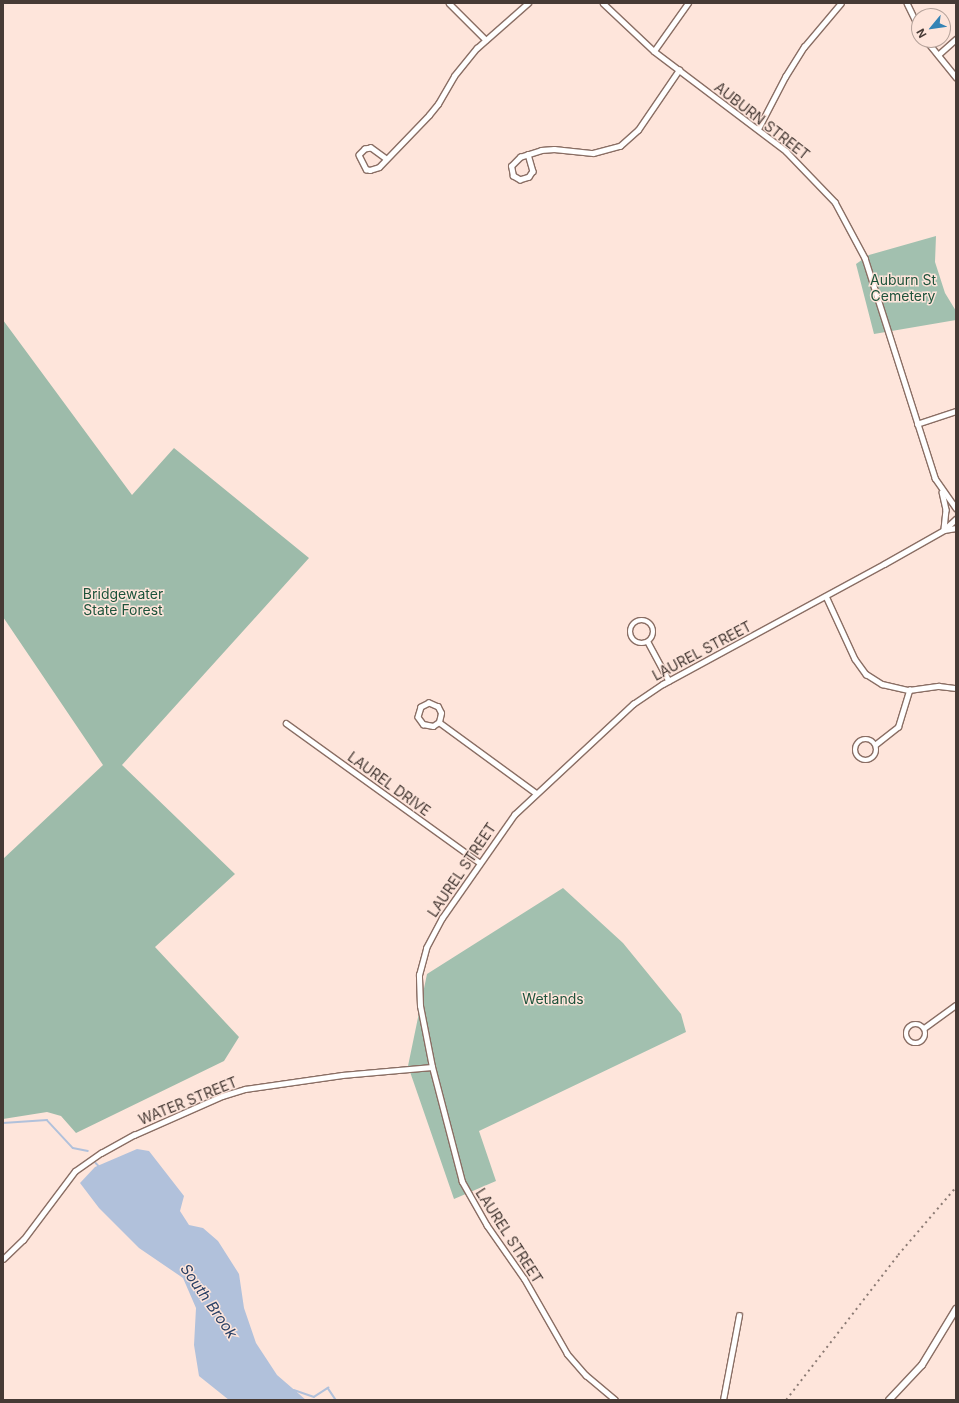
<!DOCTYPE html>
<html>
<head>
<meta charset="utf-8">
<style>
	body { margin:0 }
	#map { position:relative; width:959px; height:1403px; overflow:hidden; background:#fee5db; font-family:Inter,sans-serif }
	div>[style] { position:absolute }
	.green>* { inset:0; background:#a2c0af }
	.forest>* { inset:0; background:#9dbbaa }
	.water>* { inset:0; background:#b1c1db }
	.stream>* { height:1.5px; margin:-0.75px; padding:0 0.75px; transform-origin:0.75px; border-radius:0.75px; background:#b1c1db }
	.roads { filter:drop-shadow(1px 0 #8a6e64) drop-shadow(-1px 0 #8a6e64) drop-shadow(0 1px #8a6e64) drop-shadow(0 -1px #8a6e64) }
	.minor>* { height:4.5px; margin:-2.25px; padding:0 2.25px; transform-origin:2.25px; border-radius:2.25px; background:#fff }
	.minor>.ring { margin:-2.25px; padding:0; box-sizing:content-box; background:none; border:4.5px solid #fff; border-radius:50% }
	.secondary>* { height:6px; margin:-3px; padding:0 3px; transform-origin:3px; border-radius:3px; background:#fff }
	.rail>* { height:1.5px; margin-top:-0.75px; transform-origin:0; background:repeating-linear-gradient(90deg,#8b7a73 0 2px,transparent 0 6px) }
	span { translate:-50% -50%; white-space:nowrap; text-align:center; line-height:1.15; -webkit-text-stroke:3px #fee5db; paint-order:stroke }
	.street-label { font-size:14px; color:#463a35 }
	.park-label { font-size:14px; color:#1d533b }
	.water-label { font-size:15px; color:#294065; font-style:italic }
	.frame { position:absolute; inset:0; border:4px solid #463a35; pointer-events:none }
	.north { position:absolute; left:911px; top:8px; width:40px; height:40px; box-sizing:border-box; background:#fee5db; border:1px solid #b4a199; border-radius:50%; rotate:241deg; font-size:11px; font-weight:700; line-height:16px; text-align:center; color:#463a35 }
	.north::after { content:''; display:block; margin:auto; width:14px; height:18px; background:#3583b5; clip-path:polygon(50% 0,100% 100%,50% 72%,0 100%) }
</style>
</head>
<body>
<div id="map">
	<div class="green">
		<i style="clip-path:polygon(936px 236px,935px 262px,945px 293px,956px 311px,956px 320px,874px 334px,856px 264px,869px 255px)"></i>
		<i style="clip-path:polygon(563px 888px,623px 943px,681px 1014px,686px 1032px,479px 1131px,496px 1181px,454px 1199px,408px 1066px,427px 974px)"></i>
	</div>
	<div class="forest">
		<i style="clip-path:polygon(3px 320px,132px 495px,174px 448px,309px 558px,122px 765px,235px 874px,155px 947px,239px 1037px,224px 1061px,76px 1133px,61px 1116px,47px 1112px,3px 1119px,3px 859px,103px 765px,3px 617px)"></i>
	</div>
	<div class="water">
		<i style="clip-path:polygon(137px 1149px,149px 1151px,184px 1196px,180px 1211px,189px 1225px,203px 1228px,218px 1241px,239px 1274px,244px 1308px,256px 1343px,277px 1375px,306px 1400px,229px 1400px,199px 1376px,194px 1345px,196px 1308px,183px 1278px,139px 1248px,99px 1208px,80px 1183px,95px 1167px)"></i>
	</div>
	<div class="stream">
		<i style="left:3px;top:1123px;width:44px;rotate:-3.9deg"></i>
		<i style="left:47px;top:1120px;width:38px;rotate:47deg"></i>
		<i style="left:73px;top:1148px;width:15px;rotate:11deg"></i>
		<i style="left:96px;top:1163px;width:4px;rotate:45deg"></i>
		<i style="left:294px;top:1390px;width:21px;rotate:19deg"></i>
		<i style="left:314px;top:1397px;width:17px;rotate:-33deg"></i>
		<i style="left:328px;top:1388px;width:14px;rotate:56deg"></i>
	</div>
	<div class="roads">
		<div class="minor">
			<i style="left:449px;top:3px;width:52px;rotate:45deg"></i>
			<i style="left:603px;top:3px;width:70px;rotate:43.3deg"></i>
			<i style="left:654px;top:51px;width:166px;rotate:37.1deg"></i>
			<i style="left:786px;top:151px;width:71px;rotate:46.1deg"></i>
			<i style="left:835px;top:202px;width:64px;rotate:61.8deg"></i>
			<i style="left:865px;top:258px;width:231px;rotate:72.3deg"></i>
			<i style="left:935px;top:478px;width:37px;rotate:55deg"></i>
			<i style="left:907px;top:3px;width:28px;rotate:64deg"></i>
			<i style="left:926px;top:40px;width:48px;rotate:51deg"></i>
			<i style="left:654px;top:51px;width:59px;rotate:-54.7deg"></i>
			<i style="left:938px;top:55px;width:24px;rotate:-42deg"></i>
			<i style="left:758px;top:129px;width:59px;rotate:-62.6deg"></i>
			<i style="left:785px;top:77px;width:36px;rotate:-58deg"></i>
			<i style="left:804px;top:47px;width:57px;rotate:-49.9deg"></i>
			<i style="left:528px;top:154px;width:18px;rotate:74deg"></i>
			<i style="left:533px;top:171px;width:7px;rotate:124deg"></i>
			<i style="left:529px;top:177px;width:9px;rotate:162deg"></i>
			<i style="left:520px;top:180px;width:8px;rotate:-150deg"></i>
			<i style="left:513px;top:176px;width:10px;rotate:-101deg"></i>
			<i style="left:511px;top:166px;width:13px;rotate:-45deg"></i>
			<i style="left:520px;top:157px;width:22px;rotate:-18deg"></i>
			<i style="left:541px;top:150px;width:13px;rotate:-4deg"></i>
			<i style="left:554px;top:149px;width:39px;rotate:6deg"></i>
			<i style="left:593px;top:153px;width:28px;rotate:-15deg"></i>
			<i style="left:620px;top:146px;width:24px;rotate:-42deg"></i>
			<i style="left:638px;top:130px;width:73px;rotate:-55.7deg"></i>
			<i style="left:386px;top:159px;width:19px;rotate:-144deg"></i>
			<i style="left:371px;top:148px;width:6px;rotate:171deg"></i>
			<i style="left:365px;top:149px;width:8px;rotate:135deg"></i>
			<i style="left:359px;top:155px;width:16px;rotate:63deg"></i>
			<i style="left:366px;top:169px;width:4px;rotate:14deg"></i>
			<i style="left:370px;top:170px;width:9px;rotate:-18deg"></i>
			<i style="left:379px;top:167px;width:72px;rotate:-46.1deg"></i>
			<i style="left:429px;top:115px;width:14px;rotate:-51deg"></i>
			<i style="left:438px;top:104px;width:32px;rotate:-60deg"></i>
			<i style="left:454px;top:76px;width:36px;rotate:-51deg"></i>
			<i style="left:477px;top:48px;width:68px;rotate:-41.4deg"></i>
			<i style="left:917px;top:424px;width:41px;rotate:-18.4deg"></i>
			<i style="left:942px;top:492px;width:18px;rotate:77deg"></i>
			<i style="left:946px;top:510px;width:20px;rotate:96deg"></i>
			<i style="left:944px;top:530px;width:12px;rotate:-9deg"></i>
			<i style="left:826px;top:596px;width:69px;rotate:65.3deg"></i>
			<i style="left:855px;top:659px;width:19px;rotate:54deg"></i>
			<i style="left:866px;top:674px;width:19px;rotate:32deg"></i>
			<i style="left:882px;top:684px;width:28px;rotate:13deg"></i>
			<i style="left:909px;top:690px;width:30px;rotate:-8deg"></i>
			<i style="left:939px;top:686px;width:17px;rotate:7deg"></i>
			<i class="ring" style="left:630px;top:620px;width:19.5px;height:19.5px"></i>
			<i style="left:648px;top:642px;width:44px;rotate:61.7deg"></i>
			<i style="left:439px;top:722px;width:9px;rotate:-77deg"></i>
			<i style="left:441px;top:713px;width:7px;rotate:-117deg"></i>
			<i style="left:438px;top:707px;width:10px;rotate:-156deg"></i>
			<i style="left:429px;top:703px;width:9px;rotate:153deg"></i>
			<i style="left:421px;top:707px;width:10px;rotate:107deg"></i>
			<i style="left:418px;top:717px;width:9px;rotate:54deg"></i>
			<i style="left:423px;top:724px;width:10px;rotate:11deg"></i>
			<i style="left:433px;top:726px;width:7px;rotate:-34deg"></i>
			<i style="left:439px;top:722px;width:120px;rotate:36.2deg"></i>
			<i style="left:286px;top:723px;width:239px;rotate:35.8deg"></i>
			<i class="ring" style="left:855px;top:739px;width:17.5px;height:17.5px"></i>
			<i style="left:876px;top:744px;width:28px;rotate:-38deg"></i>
			<i style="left:898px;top:727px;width:39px;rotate:-73deg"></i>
			<i class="ring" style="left:906px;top:1024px;width:15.5px;height:15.5px"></i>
			<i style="left:924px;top:1028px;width:39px;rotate:-36deg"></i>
			<i style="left:3px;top:1259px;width:28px;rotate:-44deg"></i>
			<i style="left:23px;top:1240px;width:86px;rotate:-53deg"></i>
			<i style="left:75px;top:1171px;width:32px;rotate:-35deg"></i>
			<i style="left:101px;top:1153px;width:38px;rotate:-29deg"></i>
			<i style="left:134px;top:1135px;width:96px;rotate:-23.9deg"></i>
			<i style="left:222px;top:1096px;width:24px;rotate:-17deg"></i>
			<i style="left:245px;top:1089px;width:98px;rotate:-8.2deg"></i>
			<i style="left:342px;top:1075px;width:90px;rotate:-5.1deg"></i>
			<i style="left:615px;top:1400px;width:38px;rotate:-140deg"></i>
			<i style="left:586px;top:1376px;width:29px;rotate:-131deg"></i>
			<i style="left:567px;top:1354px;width:86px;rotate:-119.8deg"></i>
			<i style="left:524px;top:1279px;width:65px;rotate:-124.9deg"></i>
			<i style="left:487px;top:1226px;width:51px;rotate:-119.6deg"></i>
			<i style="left:462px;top:1182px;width:119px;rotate:-104.6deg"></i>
			<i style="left:432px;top:1067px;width:62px;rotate:-101.1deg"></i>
			<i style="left:420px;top:1006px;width:31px;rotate:-92deg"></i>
			<i style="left:419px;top:975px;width:28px;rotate:-75deg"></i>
			<i style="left:426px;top:948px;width:34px;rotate:-62deg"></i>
			<i style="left:442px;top:918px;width:126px;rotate:-55deg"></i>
			<i style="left:514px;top:815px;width:163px;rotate:-43deg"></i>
			<i style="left:633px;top:704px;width:36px;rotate:-34deg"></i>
			<i style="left:663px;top:684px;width:251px;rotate:-28.5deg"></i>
			<i style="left:884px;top:564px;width:69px;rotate:-29.5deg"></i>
			<i style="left:944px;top:530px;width:16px;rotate:-43deg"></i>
			<i style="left:723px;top:1400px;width:86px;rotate:-79.3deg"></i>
		</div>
		<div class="secondary">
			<i style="left:889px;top:1400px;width:48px;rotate:-46.7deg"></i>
			<i style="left:922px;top:1365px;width:66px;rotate:-58.7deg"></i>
		</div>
	</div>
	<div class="rail">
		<i style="left:786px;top:1400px;width:183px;rotate:-52.3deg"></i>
		<i style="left:898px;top:1255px;width:89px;rotate:-49.5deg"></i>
	</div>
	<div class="street-label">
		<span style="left:762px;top:121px;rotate:38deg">AUBURN STREET</span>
		<span style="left:702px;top:651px;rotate:-28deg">LAUREL STREET</span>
		<span style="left:389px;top:784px;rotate:36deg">LAUREL DRIVE</span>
		<span style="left:462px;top:870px;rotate:-56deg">LAUREL STREET</span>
		<span style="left:188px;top:1101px;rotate:-22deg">WATER STREET</span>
		<span style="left:509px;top:1236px;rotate:57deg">LAUREL STREET</span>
	</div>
	<div class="park-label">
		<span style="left:903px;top:288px">Auburn St<br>Cemetery</span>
		<span style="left:123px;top:602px">Bridgewater<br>State Forest</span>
		<span style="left:553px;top:999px">Wetlands</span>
	</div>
	<div class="water-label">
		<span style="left:209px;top:1301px;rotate:55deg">South Brook</span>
	</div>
	<div class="frame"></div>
	<div class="north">N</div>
</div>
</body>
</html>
